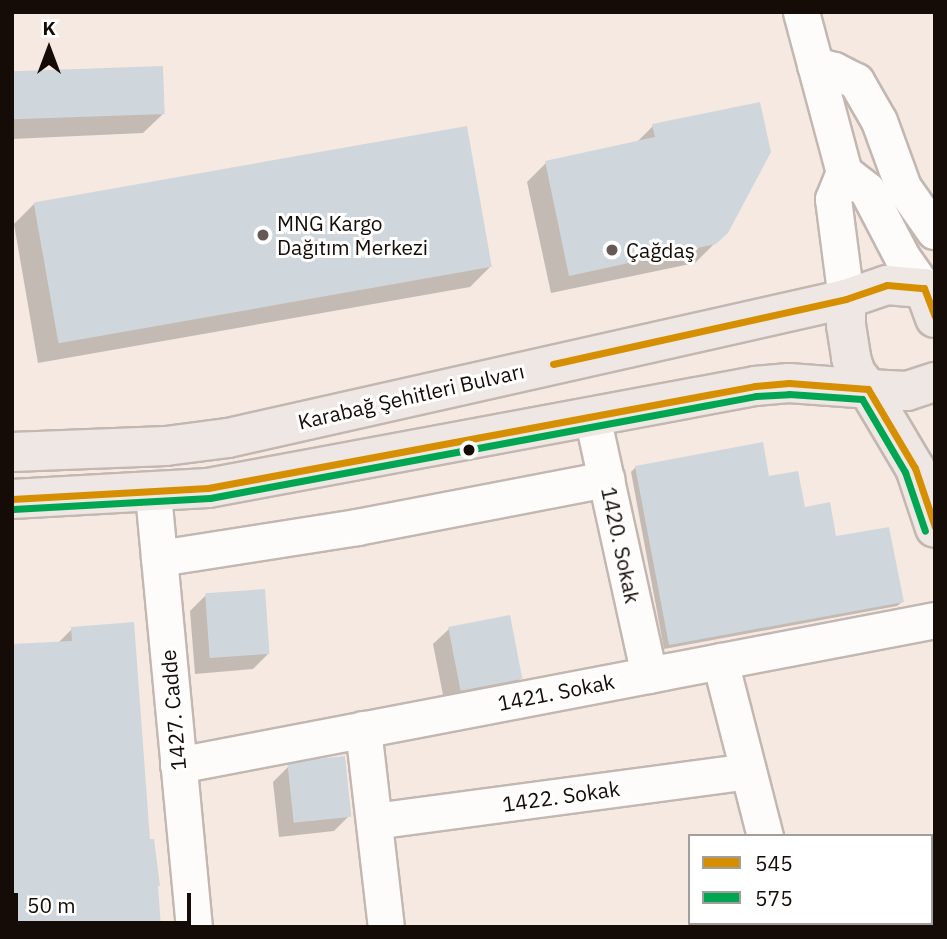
<!DOCTYPE html>
<html>
<head>
<meta charset="utf-8">
<style>
	body { margin:0 }
	#map { position:relative; width:947px; height:939px; overflow:hidden; background:#f6e9e2; font-family:"IBM Plex Sans",sans-serif }
	div>[style] { position:absolute }
	.shadow>* { inset:0; background:#0003 }
	.building>* { inset:0; background:#d0d7dc; transform-origin:0 0 }
	.roads { filter:drop-shadow(2px 0 #c2b7b1) drop-shadow(-2px 0 #c2b7b1) drop-shadow(0 2px #c2b7b1) drop-shadow(0 -2px #c2b7b1) }
	.minor>* { height:35px; margin:-17.5px; padding:0 17.5px; transform-origin:17.5px; border-radius:17.5px; background:#fefcfb }
	.major>* { height:38px; margin:-19px; padding:0 19px; transform-origin:19px; border-radius:19px; background:#efe7e3 }
	.bus-1>* { height:7px; margin:-3.5px; padding:0 3.5px; transform-origin:3.5px; border-radius:3.5px; background:#d58f01 }
	.bus-2>* { height:7px; margin:-3.5px; padding:0 3.5px; transform-origin:3.5px; border-radius:3.5px; background:#00a651 }
	.dots>* { width:19px; height:19px; translate:-50% -50%; box-sizing:border-box; border:4px solid #fff; border-radius:50% }
	span { translate:-50% -50%; white-space:nowrap; text-align:center; line-height:1.15; -webkit-text-stroke:6px #fff; paint-order:stroke }
	.poi-label { font-size:21px; color:#160c07 }
	.left { translate:0 -50%; text-align:left }
	.street-label { font-size:21px; color:#160c07 }
	.frame { position:absolute; inset:0; border:14px solid #160c07; pointer-events:none }
	.legend { position:absolute; left:688px; top:834px; width:245px; height:91px; box-sizing:border-box; background:#fff; border:2px solid #a29e9c; margin:0; padding:9px 12px; list-style:none; font-size:21px; color:#160c07 }
	.legend li { display:flex; align-items:center; gap:14px; height:35px }
	.legend b { width:35px; border:2px solid #a29e9c }
	.north { position:absolute; left:14px; top:14px; width:70px; height:70px; -webkit-text-stroke:5px #fff; paint-order:stroke; rotate:0deg; font-size:19px; font-weight:700; line-height:28px; text-align:center; color:#160c07 }
	.north::after { content:''; display:block; margin:auto; width:24px; height:32px; background:#160c07; clip-path:polygon(50% 0,100% 100%,50% 72%,0 100%) }
	.scale { position:absolute; left:14px; top:893px; width:177px; height:32px; box-sizing:border-box; border:4px solid #160c07; border-top:0; padding-left:9px; font-size:21px; line-height:24px; white-space:nowrap; color:#160c07; -webkit-text-stroke:5px #fff; paint-order:stroke }
</style>
</head>
<body>
<div id="map">
	<div class="shadow">
		<i style="clip-path:polygon(12px 74px,164px 113px,143px 133px,12px 139px)"></i>
		<i style="clip-path:polygon(653px 126px,726px 232px,695px 263px,551px 293px,527px 182px,546px 163px,636px 143px)"></i>
		<i style="clip-path:polygon(34px 204px,490px 267px,470px 287px,38px 363px,14px 224px)"></i>
		<i style="clip-path:polygon(636px 467px,768px 478px,902px 602px,897px 606px,664px 649px,631px 472px)"></i>
		<i style="clip-path:polygon(205px 596px,269px 653px,253px 669px,195px 674px,190px 611px)"></i>
		<i style="clip-path:polygon(72px 629px,148px 841px,156px 888px,57px 644px)"></i>
		<i style="clip-path:polygon(449px 629px,521px 678px,505px 693px,445px 705px,433px 644px)"></i>
		<i style="clip-path:polygon(289px 766px,349px 816px,334px 831px,279px 837px,273px 782px)"></i>
	</div>
	<div class="building">
		<i style="left:163px;top:66px;width:48px;height:151px;rotate:88deg"></i>
		<i style="clip-path:polygon(760px 102px,771px 152px,728px 233px,716px 244px,569px 276px,545px 161px,655px 137px,652px 124px)"></i>
		<i style="left:467px;top:126px;width:143px;height:440px;rotate:80deg"></i>
		<i style="clip-path:polygon(763px 442px,769px 476px,798px 471px,805px 507px,830px 502px,836px 536px,889px 527px,904px 602px,669px 645px,635px 466px)"></i>
		<i style="left:265px;top:589px;width:65px;height:60px;rotate:86deg"></i>
		<i style="left:510px;top:615px;width:65px;height:63px;rotate:79deg"></i>
		<i style="clip-path:polygon(134px 622px,150px 839px,154px 839px,160px 886px,158px 886px,161px 927px,12px 927px,12px 644px,72px 641px,71px 627px)"></i>
		<i style="left:345px;top:756px;width:61px;height:58px;rotate:84deg"></i>
	</div>
	<div class="roads">
		<div class="minor">
			<i style="left:801px;top:12px;width:166px;rotate:75deg"></i>
			<i style="left:815px;top:65px;width:20px;rotate:15deg"></i>
			<i style="left:834px;top:70px;width:25px;rotate:27deg"></i>
			<i style="left:856px;top:81px;width:46px;rotate:60.1deg"></i>
			<i style="left:879px;top:121px;width:70px;rotate:70deg"></i>
			<i style="left:903px;top:187px;width:54px;rotate:54.8deg"></i>
			<i style="left:846px;top:299px;width:101px;rotate:-97.4deg"></i>
			<i style="left:833px;top:199px;width:29px;rotate:-68deg"></i>
			<i style="left:844px;top:172px;width:29px;rotate:38deg"></i>
			<i style="left:867px;top:190px;width:76px;rotate:62.4deg"></i>
			<i style="left:902px;top:257px;width:38px;rotate:55deg"></i>
			<i style="left:592px;top:416px;width:265px;rotate:77.6deg"></i>
			<i style="left:153px;top:494px;width:435px;rotate:84.6deg"></i>
			<i style="left:159px;top:558px;width:200px;rotate:-8.9deg"></i>
			<i style="left:357px;top:527px;width:254px;rotate:-10.9deg"></i>
			<i style="left:720px;top:661px;width:181px;rotate:75.6deg"></i>
			<i style="left:363px;top:729px;width:199px;rotate:83.4deg"></i>
			<i style="left:178px;top:765px;width:771px;rotate:-10.84deg"></i>
			<i style="left:374px;top:821px;width:377px;rotate:-7.6deg"></i>
			<i style="left:787px;top:923px;width:4px;rotate:76deg"></i>
		</div>
		<div class="major">
			<i style="left:846px;top:299px;width:26px;rotate:90deg"></i>
			<i style="left:846px;top:325px;width:33px;rotate:81deg"></i>
			<i style="left:851px;top:358px;width:16px;rotate:72deg"></i>
			<i style="left:856px;top:373px;width:20px;rotate:53deg"></i>
			<i style="left:868px;top:389px;width:39px;rotate:3deg"></i>
			<i style="left:907px;top:391px;width:29px;rotate:-18deg"></i>
			<i style="left:12px;top:452px;width:154px;rotate:-2.2deg"></i>
			<i style="left:166px;top:446px;width:63px;rotate:-7.4deg"></i>
			<i style="left:228px;top:438px;width:633px;rotate:-12.68deg"></i>
			<i style="left:846px;top:299px;width:43px;rotate:-18.9deg"></i>
			<i style="left:887px;top:285px;width:37px;rotate:5deg"></i>
			<i style="left:924px;top:288px;width:32px;rotate:70deg"></i>
			<i style="left:12px;top:499px;width:196px;rotate:-3.2deg"></i>
			<i style="left:208px;top:488px;width:556px;rotate:-10.56deg"></i>
			<i style="left:755px;top:386px;width:34px;rotate:-5deg"></i>
			<i style="left:789px;top:383px;width:79px;rotate:4.3deg"></i>
			<i style="left:868px;top:389px;width:92px;rotate:59.3deg"></i>
			<i style="left:915px;top:468px;width:63px;rotate:71.6deg"></i>
		</div>
	</div>
	<div class="bus-1">
		<i style="left:553px;top:364px;width:300px;rotate:-12.5deg"></i>
		<i style="left:846px;top:299px;width:43px;rotate:-18.9deg"></i>
		<i style="left:887px;top:285px;width:37px;rotate:5deg"></i>
		<i style="left:924px;top:288px;width:31px;rotate:69deg"></i>
		<i style="left:12px;top:499px;width:196px;rotate:-3.2deg"></i>
		<i style="left:208px;top:488px;width:556px;rotate:-10.56deg"></i>
		<i style="left:755px;top:386px;width:34px;rotate:-5deg"></i>
		<i style="left:789px;top:383px;width:79px;rotate:4.3deg"></i>
		<i style="left:868px;top:389px;width:92px;rotate:59.3deg"></i>
		<i style="left:915px;top:468px;width:62px;rotate:71.3deg"></i>
	</div>
	<div class="bus-2">
		<i style="left:13px;top:509px;width:197px;rotate:-3.2deg"></i>
		<i style="left:210px;top:498px;width:555px;rotate:-10.58deg"></i>
		<i style="left:756px;top:396px;width:33px;rotate:-3deg"></i>
		<i style="left:789px;top:394px;width:73px;rotate:3.9deg"></i>
		<i style="left:862px;top:399px;width:85px;rotate:59.5deg"></i>
		<i style="left:905px;top:472px;width:62px;rotate:71.3deg"></i>
	</div>
	<div class="dots">
		<i style="left:263px;top:235px;background:#645954"></i>
		<i style="left:612px;top:250px;background:#645954"></i>
		<i style="left:469px;top:450px;background:#160c07"></i>
	</div>
	<div class="poi-label">
		<span class="left" style="left:277px;top:235px">MNG Kargo<br>Dağıtım Merkezi</span>
		<span class="left" style="left:626px;top:250px">Çağdaş</span>
	</div>
	<div class="street-label">
		<span style="left:411px;top:396px;rotate:-13deg">Karabağ Şehitleri Bulvarı</span>
		<span style="left:621px;top:545px;rotate:78deg">1420. Sokak</span>
		<span style="left:556px;top:692px;rotate:-11deg">1421. Sokak</span>
		<span style="left:173px;top:710px;rotate:-95deg">1427. Cadde</span>
		<span style="left:561px;top:796px;rotate:-8deg">1422. Sokak</span>
	</div>
	<div class="frame"></div>
	<ul class="legend">
	<li><b style="height:9px;background:#d58f01"></b>545</li>
	<li><b style="height:9px;background:#00a651"></b>575</li>
	</ul>
	<div class="north">K</div>
	<div class="scale">50 m</div>
</div>
</body>
</html>
